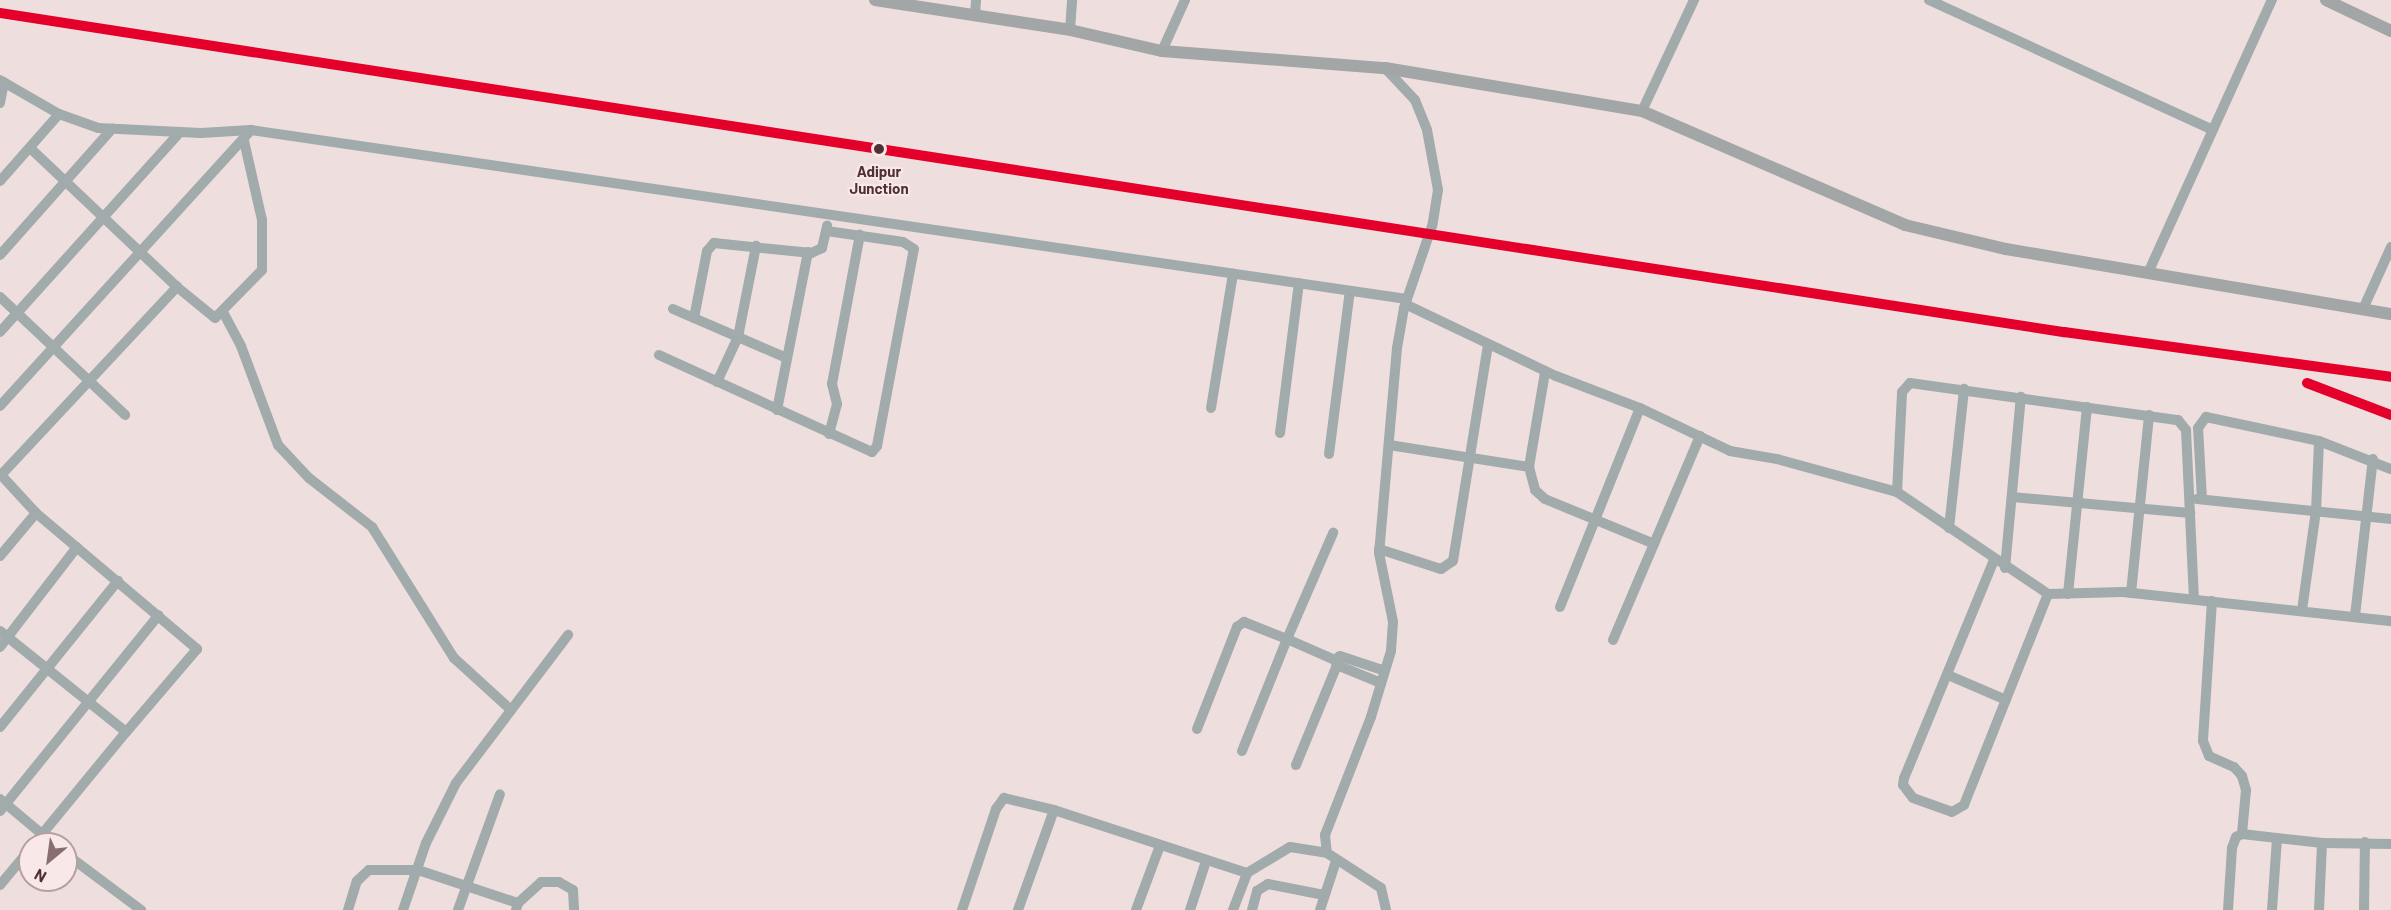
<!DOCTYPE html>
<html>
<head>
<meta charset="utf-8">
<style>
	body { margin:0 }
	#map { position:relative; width:2391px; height:910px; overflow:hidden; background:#efdede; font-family:Barlow,sans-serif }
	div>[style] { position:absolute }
	.minor>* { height:10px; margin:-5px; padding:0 5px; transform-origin:5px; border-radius:5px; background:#a2abab }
	.major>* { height:12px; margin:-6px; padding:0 6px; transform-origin:6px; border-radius:6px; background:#a2a6a6 }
	.rail-1>* { height:10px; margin:-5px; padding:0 5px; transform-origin:5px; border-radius:5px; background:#e4002b }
	.dots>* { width:16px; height:16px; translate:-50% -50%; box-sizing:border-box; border:3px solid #f9e8e8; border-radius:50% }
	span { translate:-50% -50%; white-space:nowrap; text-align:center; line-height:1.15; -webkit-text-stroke:4.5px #f9e8e8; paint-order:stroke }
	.stop-label { font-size:15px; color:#503133; font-weight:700 }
	.north { position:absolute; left:18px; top:832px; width:60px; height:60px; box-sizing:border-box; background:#f9e8e8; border:2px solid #b59fa0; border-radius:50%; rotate:209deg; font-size:16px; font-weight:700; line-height:24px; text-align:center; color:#503133 }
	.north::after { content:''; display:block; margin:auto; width:21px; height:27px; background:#886e6f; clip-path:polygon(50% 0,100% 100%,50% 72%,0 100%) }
</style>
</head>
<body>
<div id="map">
	<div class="minor">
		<i style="left:1929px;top:0;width:312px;rotate:24.6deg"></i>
		<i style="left:975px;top:15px;width:15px;rotate:-86deg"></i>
		<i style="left:1070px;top:30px;width:30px;rotate:-86deg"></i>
		<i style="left:1162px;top:51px;width:56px;rotate:-65.7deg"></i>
		<i style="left:1385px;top:68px;width:44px;rotate:46.8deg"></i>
		<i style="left:1415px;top:100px;width:32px;rotate:68deg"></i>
		<i style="left:1427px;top:130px;width:61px;rotate:79.6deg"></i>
		<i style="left:1438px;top:190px;width:36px;rotate:99deg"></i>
		<i style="left:1432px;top:226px;width:87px;rotate:108.9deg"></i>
		<i style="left:1404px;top:308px;width:41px;rotate:99.9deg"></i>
		<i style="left:1397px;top:348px;width:206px;rotate:95deg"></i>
		<i style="left:1379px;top:553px;width:70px;rotate:78.5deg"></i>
		<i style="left:1393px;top:622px;width:29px;rotate:94deg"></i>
		<i style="left:1391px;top:651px;width:69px;rotate:106.9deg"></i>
		<i style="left:1371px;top:717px;width:127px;rotate:111.3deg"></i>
		<i style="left:1325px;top:835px;width:18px;rotate:84deg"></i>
		<i style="left:1327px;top:853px;width:64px;rotate:32.9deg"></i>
		<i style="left:1381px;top:888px;width:23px;rotate:77deg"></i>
		<i style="left:0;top:80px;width:68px;rotate:30deg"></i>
		<i style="left:59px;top:114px;width:41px;rotate:19.7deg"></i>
		<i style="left:98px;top:128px;width:103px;rotate:2.8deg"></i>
		<i style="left:201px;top:133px;width:50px;rotate:-3.4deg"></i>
		<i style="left:251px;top:130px;width:1168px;rotate:8.32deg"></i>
		<i style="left:0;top:103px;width:21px;rotate:-79deg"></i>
		<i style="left:1642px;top:111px;width:123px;rotate:-64.9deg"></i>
		<i style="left:0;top:181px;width:89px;rotate:-48.6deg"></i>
		<i style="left:0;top:255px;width:169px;rotate:-48.4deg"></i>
		<i style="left:2148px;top:273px;width:300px;rotate:-65.6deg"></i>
		<i style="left:177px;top:287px;width:49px;rotate:39.2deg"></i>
		<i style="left:215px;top:318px;width:67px;rotate:-45.6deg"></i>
		<i style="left:262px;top:270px;width:50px;rotate:-90deg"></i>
		<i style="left:262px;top:220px;width:81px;rotate:-102.8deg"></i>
		<i style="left:0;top:297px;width:172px;rotate:43.3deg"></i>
		<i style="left:1405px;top:304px;width:167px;rotate:25.5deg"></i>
		<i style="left:1556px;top:376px;width:90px;rotate:20.9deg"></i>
		<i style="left:1640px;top:408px;width:100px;rotate:25.5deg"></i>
		<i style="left:1730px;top:451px;width:48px;rotate:9.7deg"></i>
		<i style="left:1777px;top:459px;width:124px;rotate:15.4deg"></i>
		<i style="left:1897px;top:492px;width:182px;rotate:34deg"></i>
		<i style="left:2048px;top:594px;width:75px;rotate:-1.5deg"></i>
		<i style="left:2123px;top:592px;width:270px;rotate:6.2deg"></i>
		<i style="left:673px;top:309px;width:124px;rotate:23.3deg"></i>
		<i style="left:2363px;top:309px;width:68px;rotate:-65.7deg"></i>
		<i style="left:223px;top:312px;width:38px;rotate:62deg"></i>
		<i style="left:241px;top:346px;width:106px;rotate:69.5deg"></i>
		<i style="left:278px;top:445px;width:45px;rotate:46.8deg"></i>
		<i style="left:309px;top:478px;width:80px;rotate:37.9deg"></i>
		<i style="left:372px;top:527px;width:155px;rotate:58deg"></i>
		<i style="left:454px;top:658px;width:77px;rotate:42.4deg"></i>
		<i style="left:694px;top:318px;width:68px;rotate:-79deg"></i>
		<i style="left:707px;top:251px;width:11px;rotate:-49deg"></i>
		<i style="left:714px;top:243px;width:98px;rotate:5.9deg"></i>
		<i style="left:811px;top:253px;width:12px;rotate:-24deg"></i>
		<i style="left:822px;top:248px;width:23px;rotate:-77deg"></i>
		<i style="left:0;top:332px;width:269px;rotate:-48deg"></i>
		<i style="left:659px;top:355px;width:234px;rotate:24.5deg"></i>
		<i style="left:872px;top:452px;width:8px;rotate:-50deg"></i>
		<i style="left:877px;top:446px;width:200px;rotate:-79.4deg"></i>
		<i style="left:914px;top:249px;width:13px;rotate:-148deg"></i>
		<i style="left:903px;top:242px;width:77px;rotate:-171.8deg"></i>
		<i style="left:717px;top:382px;width:50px;rotate:-65deg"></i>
		<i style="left:738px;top:337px;width:93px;rotate:-78.8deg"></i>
		<i style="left:0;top:406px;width:373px;rotate:-47.7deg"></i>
		<i style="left:1211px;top:408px;width:136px;rotate:-80.7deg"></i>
		<i style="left:777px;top:410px;width:161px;rotate:-78.9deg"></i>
		<i style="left:1280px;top:433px;width:151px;rotate:-82.8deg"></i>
		<i style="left:829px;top:434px;width:31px;rotate:-75deg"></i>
		<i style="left:837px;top:404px;width:21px;rotate:-104deg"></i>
		<i style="left:832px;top:384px;width:152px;rotate:-79.4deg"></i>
		<i style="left:1389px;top:445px;width:142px;rotate:8.9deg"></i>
		<i style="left:1529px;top:467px;width:24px;rotate:75deg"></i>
		<i style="left:1535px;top:490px;width:13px;rotate:42deg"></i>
		<i style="left:1545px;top:499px;width:118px;rotate:22.4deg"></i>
		<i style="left:1329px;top:454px;width:164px;rotate:-82.7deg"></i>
		<i style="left:1529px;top:467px;width:96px;rotate:-80.4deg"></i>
		<i style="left:0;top:474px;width:53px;rotate:47.3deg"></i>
		<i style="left:36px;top:513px;width:56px;rotate:129.9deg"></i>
		<i style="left:1px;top:475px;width:258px;rotate:-46.9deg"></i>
		<i style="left:177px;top:287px;width:202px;rotate:-136.6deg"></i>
		<i style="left:1897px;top:492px;width:100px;rotate:-87.1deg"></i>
		<i style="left:1902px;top:392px;width:12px;rotate:-48deg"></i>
		<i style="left:1910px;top:383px;width:271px;rotate:7.9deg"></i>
		<i style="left:2178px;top:420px;width:13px;rotate:51deg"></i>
		<i style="left:2186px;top:430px;width:169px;rotate:87.3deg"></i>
		<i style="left:2012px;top:497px;width:179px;rotate:5.1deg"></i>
		<i style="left:2197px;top:499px;width:195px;rotate:5.9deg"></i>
		<i style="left:2202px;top:499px;width:71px;rotate:-93.2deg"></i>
		<i style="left:2198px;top:428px;width:14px;rotate:-54deg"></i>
		<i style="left:2206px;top:417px;width:116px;rotate:12deg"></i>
		<i style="left:2319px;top:441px;width:77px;rotate:21.3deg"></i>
		<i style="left:36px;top:513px;width:211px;rotate:40.2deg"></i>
		<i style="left:197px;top:649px;width:109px;rotate:130.5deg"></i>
		<i style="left:1949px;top:528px;width:140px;rotate:-83.8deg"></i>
		<i style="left:1379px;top:549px;width:65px;rotate:17.9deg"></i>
		<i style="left:1441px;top:569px;width:14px;rotate:-34deg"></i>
		<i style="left:1453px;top:561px;width:220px;rotate:-80.8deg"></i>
		<i style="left:1994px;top:560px;width:236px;rotate:112.4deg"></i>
		<i style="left:1904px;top:778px;width:7px;rotate:98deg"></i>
		<i style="left:1903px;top:785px;width:16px;rotate:52deg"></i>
		<i style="left:1913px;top:798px;width:41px;rotate:19.7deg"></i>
		<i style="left:1952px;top:812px;width:14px;rotate:-30deg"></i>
		<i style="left:1964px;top:805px;width:227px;rotate:-68.3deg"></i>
		<i style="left:2005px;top:568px;width:172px;rotate:-84.7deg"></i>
		<i style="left:2131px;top:593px;width:179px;rotate:-84.2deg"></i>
		<i style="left:2068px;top:594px;width:188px;rotate:-84.2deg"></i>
		<i style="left:2212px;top:601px;width:140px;rotate:93.7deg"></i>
		<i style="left:2203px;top:741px;width:16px;rotate:68deg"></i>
		<i style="left:2209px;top:756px;width:27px;rotate:24deg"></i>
		<i style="left:2234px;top:767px;width:12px;rotate:48deg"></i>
		<i style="left:2242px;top:776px;width:15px;rotate:74deg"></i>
		<i style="left:2246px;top:790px;width:44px;rotate:95.2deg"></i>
		<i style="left:1560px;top:607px;width:214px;rotate:-68.1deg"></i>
		<i style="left:2302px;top:610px;width:100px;rotate:-82deg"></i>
		<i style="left:2316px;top:511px;width:70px;rotate:-87.5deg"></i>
		<i style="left:2355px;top:616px;width:158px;rotate:-83.5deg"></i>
		<i style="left:0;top:631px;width:161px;rotate:38.7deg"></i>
		<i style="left:126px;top:732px;width:145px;rotate:129.4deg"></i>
		<i style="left:1613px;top:640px;width:222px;rotate:-66.9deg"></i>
		<i style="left:0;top:647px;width:126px;rotate:-52.4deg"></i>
		<i style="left:1948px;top:675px;width:63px;rotate:23.3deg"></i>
		<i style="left:1381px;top:683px;width:48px;rotate:-157.8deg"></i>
		<i style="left:1337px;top:665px;width:5px;rotate:-112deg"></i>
		<i style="left:1335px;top:660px;width:6px;rotate:-39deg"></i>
		<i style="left:1340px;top:656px;width:47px;rotate:18.4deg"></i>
		<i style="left:0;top:727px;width:188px;rotate:-51.1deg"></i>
		<i style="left:1197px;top:729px;width:110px;rotate:-68.6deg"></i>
		<i style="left:1237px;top:627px;width:9px;rotate:-36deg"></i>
		<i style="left:1244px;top:622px;width:46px;rotate:21.6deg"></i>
		<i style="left:1287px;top:639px;width:116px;rotate:-66.5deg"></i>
		<i style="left:1242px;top:751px;width:121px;rotate:-68.1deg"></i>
		<i style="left:1287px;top:639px;width:52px;rotate:23.6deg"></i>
		<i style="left:1296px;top:765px;width:108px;rotate:-67.7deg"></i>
		<i style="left:0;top:799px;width:70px;rotate:39.8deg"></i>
		<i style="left:0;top:811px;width:252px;rotate:-51deg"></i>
		<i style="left:66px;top:854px;width:94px;rotate:36.7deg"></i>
		<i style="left:0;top:885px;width:47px;rotate:-50.2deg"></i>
		<i style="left:518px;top:903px;width:31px;rotate:-42deg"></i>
		<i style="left:541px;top:882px;width:18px"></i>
		<i style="left:559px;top:882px;width:16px;rotate:30deg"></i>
		<i style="left:573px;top:890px;width:20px;rotate:87deg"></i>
		<i style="left:348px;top:910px;width:30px;rotate:-73deg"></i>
		<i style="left:357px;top:881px;width:16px;rotate:-43deg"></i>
		<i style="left:369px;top:870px;width:49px"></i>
		<i style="left:418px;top:870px;width:105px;rotate:18.3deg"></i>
		<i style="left:518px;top:903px;width:7px;rotate:106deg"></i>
		<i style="left:403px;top:910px;width:71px;rotate:-71.1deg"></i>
		<i style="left:426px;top:843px;width:67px;rotate:-63.4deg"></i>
		<i style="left:456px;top:783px;width:186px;rotate:-52.9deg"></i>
		<i style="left:458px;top:910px;width:123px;rotate:-70.1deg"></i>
		<i style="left:962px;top:910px;width:107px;rotate:-71.4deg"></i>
		<i style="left:996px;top:809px;width:14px;rotate:-54deg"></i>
		<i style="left:1004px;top:798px;width:51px;rotate:13.5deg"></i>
		<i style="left:1054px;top:810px;width:203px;rotate:18.1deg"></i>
		<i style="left:1247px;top:873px;width:50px;rotate:-31.2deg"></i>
		<i style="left:1290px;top:847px;width:37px;rotate:9deg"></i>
		<i style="left:1018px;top:910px;width:106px;rotate:-70.2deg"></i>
		<i style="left:1136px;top:910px;width:66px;rotate:-69.6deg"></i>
		<i style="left:1190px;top:910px;width:52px;rotate:-71.9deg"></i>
		<i style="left:1233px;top:910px;width:40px;rotate:-69deg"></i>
		<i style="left:1252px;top:910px;width:20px;rotate:-75deg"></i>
		<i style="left:1257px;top:891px;width:13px;rotate:-32deg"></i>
		<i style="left:1268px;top:884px;width:57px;rotate:11.1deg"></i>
		<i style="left:1320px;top:910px;width:52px;rotate:-71.9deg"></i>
		<i style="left:2228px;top:910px;width:62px;rotate:-86.3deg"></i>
		<i style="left:2232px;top:848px;width:12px;rotate:-70deg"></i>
		<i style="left:2236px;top:837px;width:7px;rotate:-27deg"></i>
		<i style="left:2242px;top:834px;width:81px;rotate:6.4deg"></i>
		<i style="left:2322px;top:843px;width:69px;rotate:0.8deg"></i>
		<i style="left:2272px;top:910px;width:71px;rotate:-86deg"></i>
		<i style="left:2319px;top:910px;width:67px;rotate:-87.4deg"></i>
		<i style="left:2364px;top:910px;width:68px;rotate:-89.2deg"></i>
	</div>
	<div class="major">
		<i style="left:875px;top:0;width:197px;rotate:8.7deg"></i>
		<i style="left:1070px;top:30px;width:94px;rotate:12.9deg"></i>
		<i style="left:1162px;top:51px;width:224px;rotate:4.4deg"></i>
		<i style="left:1385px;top:68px;width:261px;rotate:9.5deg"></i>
		<i style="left:1642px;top:111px;width:287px;rotate:23.4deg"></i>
		<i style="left:1905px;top:225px;width:104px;rotate:13.4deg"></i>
		<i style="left:2006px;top:249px;width:390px;rotate:9.6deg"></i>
		<i style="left:2326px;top:0;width:72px;rotate:25.5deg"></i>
	</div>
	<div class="rail-1">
		<i style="left:0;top:13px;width:2089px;rotate:8.79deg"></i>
		<i style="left:2064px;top:332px;width:330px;rotate:7.8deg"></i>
		<i style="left:2307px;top:383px;width:90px;rotate:20.9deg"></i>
	</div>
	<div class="dots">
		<i style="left:879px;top:149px;background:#503133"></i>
	</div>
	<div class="stop-label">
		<span style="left:879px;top:180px">Adipur<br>Junction</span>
	</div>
	<div class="north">N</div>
</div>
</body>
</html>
